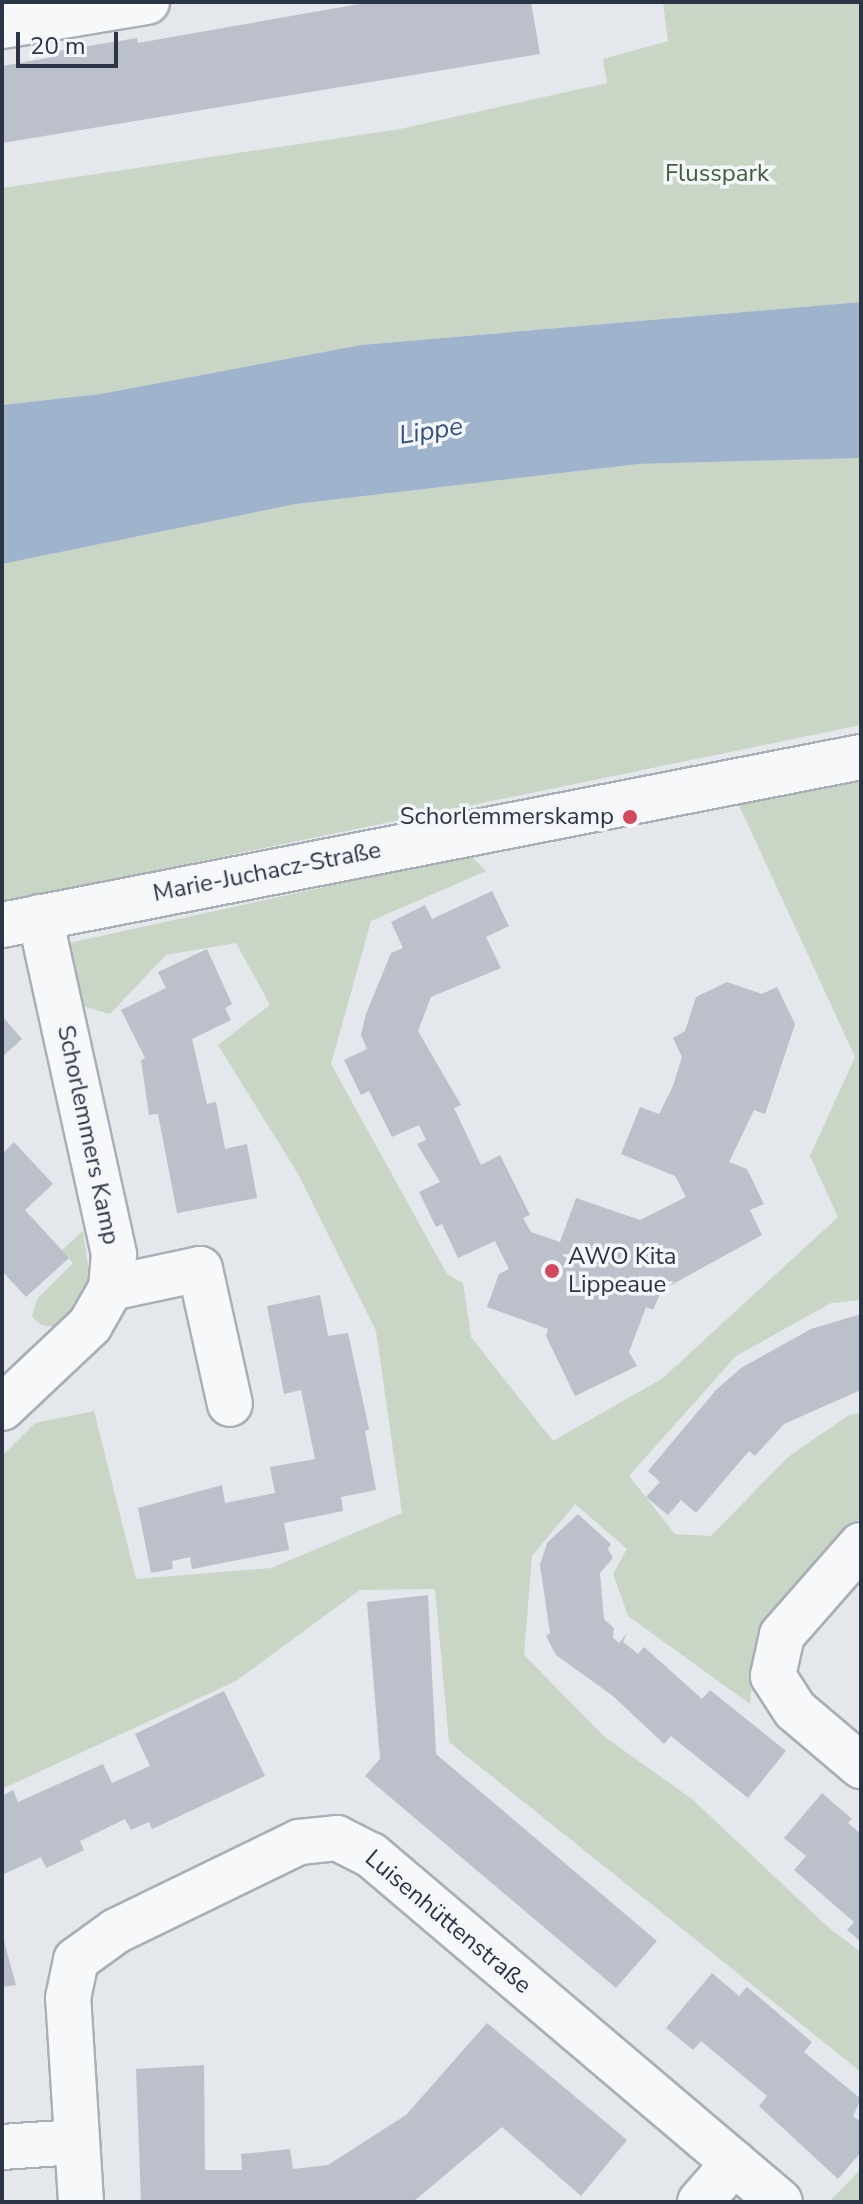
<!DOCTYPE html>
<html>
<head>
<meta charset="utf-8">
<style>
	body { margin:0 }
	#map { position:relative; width:863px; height:2204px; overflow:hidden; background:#e4e7ec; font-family:"Nunito Sans",sans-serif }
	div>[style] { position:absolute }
	.green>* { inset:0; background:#c9d6c5 }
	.water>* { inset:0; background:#9fb4cc }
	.building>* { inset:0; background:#bbc0ca }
	.roads { filter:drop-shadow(2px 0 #a9aeb7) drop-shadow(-2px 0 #a9aeb7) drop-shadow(0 2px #a9aeb7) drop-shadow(0 -2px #a9aeb7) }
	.minor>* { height:44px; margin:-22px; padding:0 22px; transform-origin:22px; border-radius:22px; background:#f7f8fa }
	.dots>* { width:22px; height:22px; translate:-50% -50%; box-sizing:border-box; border:4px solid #f4f6f9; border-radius:50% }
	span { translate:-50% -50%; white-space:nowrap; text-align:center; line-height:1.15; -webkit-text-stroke:7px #f4f6f9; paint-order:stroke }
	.park-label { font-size:24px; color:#3f6138 }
	.poi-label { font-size:24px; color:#2b3445 }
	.right { translate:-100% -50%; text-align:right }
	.left { translate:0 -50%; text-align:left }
	.street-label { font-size:24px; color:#2b3445 }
	.water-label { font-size:26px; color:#34527a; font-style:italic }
	.frame { position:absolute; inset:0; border:4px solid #2b3445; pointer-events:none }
	.scale { position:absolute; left:16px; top:32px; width:102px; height:36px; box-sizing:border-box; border:4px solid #2b3445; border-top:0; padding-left:10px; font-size:24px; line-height:28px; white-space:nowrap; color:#2b3445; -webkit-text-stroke:6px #f4f6f9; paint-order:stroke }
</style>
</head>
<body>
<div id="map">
	<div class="green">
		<i style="clip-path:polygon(663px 2px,861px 2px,861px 302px,361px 345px,100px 394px,2px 405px,2px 188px,400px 129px,607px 83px,603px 59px,668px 41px)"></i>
		<i style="clip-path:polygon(861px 458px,861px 725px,2px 902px,2px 564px,296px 504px,639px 464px)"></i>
		<i style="clip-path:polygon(861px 776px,861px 1300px,831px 1303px,736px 1356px,629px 1476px,675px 1534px,711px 1536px,788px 1457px,849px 1415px,861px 1413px,861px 1516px,755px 1645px,750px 1704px,628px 1616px,613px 1574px,627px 1549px,575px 1504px,532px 1556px,524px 1655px,605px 1737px,692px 1799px,829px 1928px,861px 1952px,861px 2072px,449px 1742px,435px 1589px,360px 1590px,236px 1681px,2px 1789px,2px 1456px,35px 1423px,94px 1411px,136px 1579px,271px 1568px,402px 1513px,376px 1331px,298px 1174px,218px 1045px,270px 1005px,236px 943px,166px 955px,110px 1014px,82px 1006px,69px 943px,470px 855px,486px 871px,371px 921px,331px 1064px,447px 1274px,463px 1283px,471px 1337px,553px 1441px,663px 1378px,838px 1217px,810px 1156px,855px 1057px,737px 801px)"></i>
		<i style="clip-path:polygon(83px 1231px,90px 1278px,86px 1295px,66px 1320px,56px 1327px,41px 1325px,32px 1317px,37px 1299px,73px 1263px,62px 1250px)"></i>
		<i style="clip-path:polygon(861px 2169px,861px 2202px,829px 2202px)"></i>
	</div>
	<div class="water">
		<i style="clip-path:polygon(861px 302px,861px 458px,639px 464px,296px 504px,2px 564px,2px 405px,100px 394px,361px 345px)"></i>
	</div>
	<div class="building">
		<i style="clip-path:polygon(371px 2px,531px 2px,540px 54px,2px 143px,2px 66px,59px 56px,58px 51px,137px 38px,138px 43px)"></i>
		<i style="clip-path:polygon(492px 891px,509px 926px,486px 937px,501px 968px,431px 997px,418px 1031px,461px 1105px,454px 1108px,481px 1165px,500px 1155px,530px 1215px,523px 1218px,531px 1232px,560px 1242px,576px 1198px,640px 1220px,686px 1197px,675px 1176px,621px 1154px,640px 1107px,659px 1114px,673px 1086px,682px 1057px,673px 1038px,685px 1031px,696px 997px,727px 982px,762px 994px,777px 987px,795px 1024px,765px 1114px,754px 1110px,729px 1162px,747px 1169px,764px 1204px,750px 1210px,762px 1235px,662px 1290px,653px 1310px,646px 1307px,629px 1352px,637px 1366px,575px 1396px,546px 1336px,548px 1329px,487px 1307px,499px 1274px,509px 1269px,495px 1241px,458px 1258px,442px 1224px,436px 1227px,419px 1192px,440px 1182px,417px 1144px,426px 1140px,419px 1125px,392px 1137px,369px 1091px,361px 1095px,344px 1060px,367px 1049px,361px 1035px,366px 1014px,391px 953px,403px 948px,391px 922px,425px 905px,432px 919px)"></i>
		<i style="clip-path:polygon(207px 949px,232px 1004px,225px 1008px,231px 1020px,192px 1039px,207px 1104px,216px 1102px,225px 1149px,247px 1144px,257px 1198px,177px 1213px,158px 1114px,149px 1115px,141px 1060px,145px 1058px,121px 1010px,166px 988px,158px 972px)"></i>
		<i style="clip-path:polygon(2px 1016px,22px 1039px,2px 1057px)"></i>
		<i style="clip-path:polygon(14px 1142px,53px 1184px,25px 1210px,69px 1258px,26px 1297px,2px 1271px,2px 1154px)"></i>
		<i style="clip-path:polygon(320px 1295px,328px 1336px,348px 1333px,369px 1429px,365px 1431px,376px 1490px,341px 1497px,343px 1511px,284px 1523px,289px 1550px,192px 1569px,190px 1557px,172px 1561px,173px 1569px,151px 1573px,138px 1508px,222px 1485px,225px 1503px,275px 1493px,270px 1467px,315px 1459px,301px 1390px,284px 1394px,267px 1306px)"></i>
		<i style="clip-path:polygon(861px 1314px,861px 1390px,784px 1424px,755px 1456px,749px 1451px,696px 1513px,681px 1500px,668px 1515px,646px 1497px,660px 1482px,648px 1471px,716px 1390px,741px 1368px,811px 1329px)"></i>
		<i style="clip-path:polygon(578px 1514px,611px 1544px,608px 1549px,613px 1558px,600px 1573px,604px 1619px,614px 1628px,613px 1638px,619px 1643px,627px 1633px,623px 1642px,638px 1654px,644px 1647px,702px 1699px,710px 1690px,786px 1751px,748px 1798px,671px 1736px,664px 1744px,613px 1696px,556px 1655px,546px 1636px,550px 1633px,540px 1565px,547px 1543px)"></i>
		<i style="clip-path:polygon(428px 1595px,436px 1754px,657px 1941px,616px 1988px,365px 1776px,380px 1759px,367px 1602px)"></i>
		<i style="clip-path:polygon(224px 1691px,265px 1776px,152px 1829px,149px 1822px,131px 1830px,125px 1819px,80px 1841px,84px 1850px,46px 1868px,41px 1857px,2px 1875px,2px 1796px,13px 1790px,18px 1802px,103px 1764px,112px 1783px,150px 1766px,135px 1734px)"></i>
		<i style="clip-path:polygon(822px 1793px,852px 1819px,848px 1823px,861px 1834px,861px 1942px,847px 1930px,854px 1922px,794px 1870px,806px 1856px,784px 1838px)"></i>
		<i style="clip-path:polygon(2px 1934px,16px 1985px,2px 1987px)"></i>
		<i style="clip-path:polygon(712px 1973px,739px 1996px,747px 1987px,812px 2042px,804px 2052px,861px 2099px,853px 2116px,861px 2122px,861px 2152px,838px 2179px,759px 2106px,767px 2096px,701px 2041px,693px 2050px,666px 2028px)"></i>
		<i style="clip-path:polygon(487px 2023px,627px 2140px,581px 2196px,502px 2127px,413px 2202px,141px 2202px,136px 2069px,204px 2065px,205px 2170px,242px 2170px,241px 2154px,290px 2149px,293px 2169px,328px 2165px,406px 2115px)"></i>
	</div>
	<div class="roads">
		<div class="minor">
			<i style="left:2px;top:26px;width:147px;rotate:-9.4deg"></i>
			<i style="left:2px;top:925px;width:875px;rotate:-11.07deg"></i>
			<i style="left:111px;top:1288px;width:91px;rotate:-12.1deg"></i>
			<i style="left:200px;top:1269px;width:138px;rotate:77.5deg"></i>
			<i style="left:2px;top:1408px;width:121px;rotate:-43.3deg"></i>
			<i style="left:90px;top:1325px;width:43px;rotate:-60.4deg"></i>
			<i style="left:111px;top:1288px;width:34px;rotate:-85deg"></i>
			<i style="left:114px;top:1254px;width:345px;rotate:-102.4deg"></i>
			<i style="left:861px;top:1545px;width:120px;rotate:131.3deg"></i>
			<i style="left:782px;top:1635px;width:42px;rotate:102.4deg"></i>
			<i style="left:773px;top:1676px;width:40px;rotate:57.1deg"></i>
			<i style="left:795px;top:1710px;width:87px;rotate:40.3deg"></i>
			<i style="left:2px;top:2147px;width:74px;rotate:-3.9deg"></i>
			<i style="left:81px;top:2202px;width:204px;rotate:-93.6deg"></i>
			<i style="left:68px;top:1998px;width:39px;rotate:-78deg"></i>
			<i style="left:76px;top:1960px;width:49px;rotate:-35.9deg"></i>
			<i style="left:116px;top:1931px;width:203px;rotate:-25.9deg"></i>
			<i style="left:299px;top:1842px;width:38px;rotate:-6deg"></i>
			<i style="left:337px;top:1838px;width:38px;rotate:27deg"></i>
			<i style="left:371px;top:1855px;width:536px;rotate:40.31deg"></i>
			<i style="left:700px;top:2202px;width:52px;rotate:-48.9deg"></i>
		</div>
	</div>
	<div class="dots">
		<i style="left:630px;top:817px;background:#d1495b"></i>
		<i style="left:552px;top:1271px;background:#d1495b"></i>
	</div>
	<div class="park-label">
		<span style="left:717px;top:174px">Flusspark</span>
	</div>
	<div class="poi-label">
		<span class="right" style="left:614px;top:817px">Schorlemmerskamp</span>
		<span class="left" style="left:568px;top:1271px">AWO Kita<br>Lippeaue</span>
	</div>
	<div class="street-label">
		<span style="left:267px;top:872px;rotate:-11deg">Marie-Juchacz-Straße</span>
		<span style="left:88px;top:1135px;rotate:78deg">Schorlemmers Kamp</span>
		<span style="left:448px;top:1922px;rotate:40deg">Luisenhüttenstraße</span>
	</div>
	<div class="water-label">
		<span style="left:431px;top:431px;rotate:-9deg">Lippe</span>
	</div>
	<div class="frame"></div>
	<div class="scale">20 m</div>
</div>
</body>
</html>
